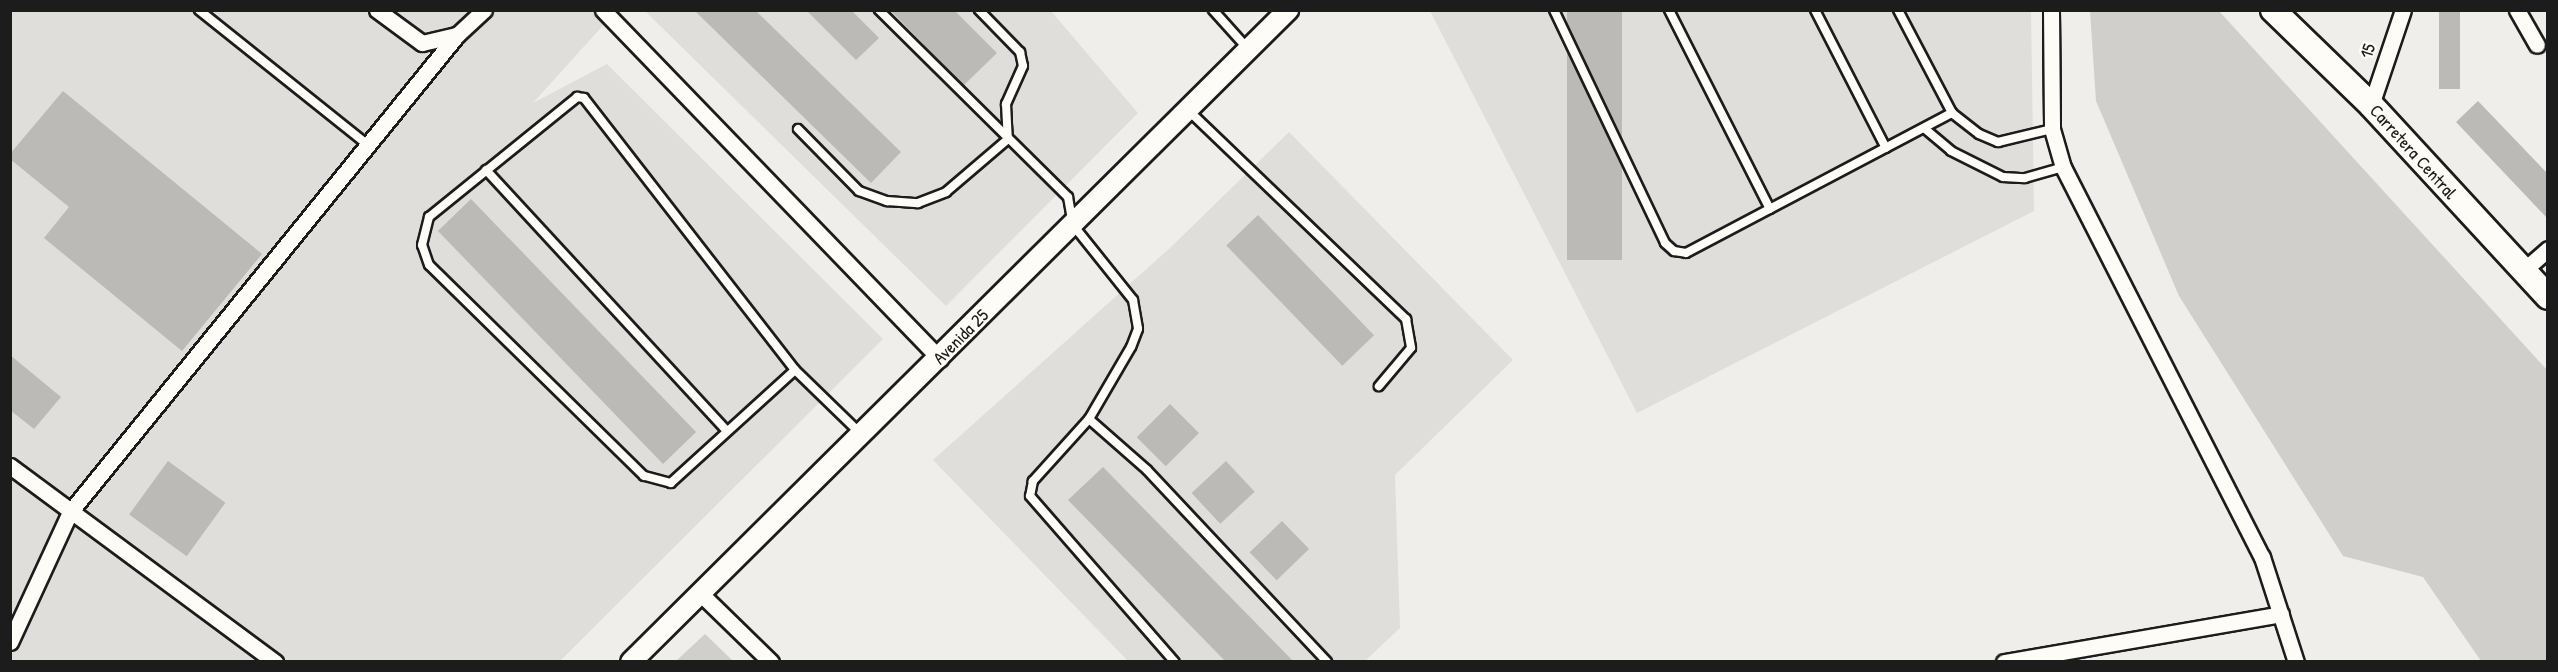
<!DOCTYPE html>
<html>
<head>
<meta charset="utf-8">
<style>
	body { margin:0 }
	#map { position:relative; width:2558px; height:672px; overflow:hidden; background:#f0eeea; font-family:"Patrick Hand",sans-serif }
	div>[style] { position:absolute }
	.built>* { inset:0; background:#e0deda }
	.green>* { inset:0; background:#d0cfcc }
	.building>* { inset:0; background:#bbbab6; transform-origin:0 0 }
	.roads { filter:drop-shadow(2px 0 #1c1c1c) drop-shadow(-2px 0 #1c1c1c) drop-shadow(0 2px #1c1c1c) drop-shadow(0 -2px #1c1c1c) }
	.service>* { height:8px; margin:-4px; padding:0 4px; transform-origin:4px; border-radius:4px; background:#fdfcf7 }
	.minor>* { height:15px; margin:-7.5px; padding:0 7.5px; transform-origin:7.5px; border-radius:7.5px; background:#fdfcf7 }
	.tertiary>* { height:20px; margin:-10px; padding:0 10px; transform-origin:10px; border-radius:10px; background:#fdfcf7 }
	.primary>* { height:24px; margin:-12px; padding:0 12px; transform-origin:12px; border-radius:12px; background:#fdfcf7 }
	span { translate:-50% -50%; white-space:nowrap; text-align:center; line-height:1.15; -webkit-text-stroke:5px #fdfcf7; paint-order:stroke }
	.street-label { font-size:18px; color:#1c1c1c }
	.frame { position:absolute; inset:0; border:12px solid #1c1c1c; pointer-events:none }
</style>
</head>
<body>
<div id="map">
	<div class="built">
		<i style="clip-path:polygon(10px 11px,616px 11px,533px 103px,607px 64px,883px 339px,560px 661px,11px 661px)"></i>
		<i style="clip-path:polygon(645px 11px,1051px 11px,1138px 113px,946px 306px)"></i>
		<i style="clip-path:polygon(1430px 11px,2031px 11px,2034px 211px,1637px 413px)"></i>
		<i style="clip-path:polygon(1289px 132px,1513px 360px,1395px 475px,1400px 628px,1365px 661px,1128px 661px,933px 460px,1171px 247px)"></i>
	</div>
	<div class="green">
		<i style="clip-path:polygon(2090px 11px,2219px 11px,2547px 370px,2547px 661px,2481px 661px,2423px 577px,2343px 556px,2179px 296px,2096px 101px)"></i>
		<i style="clip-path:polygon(705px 634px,733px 661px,676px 661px)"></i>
	</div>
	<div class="building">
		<i style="clip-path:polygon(694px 10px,755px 10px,901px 152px,871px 183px)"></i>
		<i style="clip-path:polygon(806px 10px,851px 10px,879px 38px,856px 60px)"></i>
		<i style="clip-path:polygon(890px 10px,954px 10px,997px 53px,964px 85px)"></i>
		<i style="left:1567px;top:10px;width:55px;height:250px"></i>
		<i style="left:2439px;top:10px;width:21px;height:79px"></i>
		<i style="clip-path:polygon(63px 91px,262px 254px,182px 351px,44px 238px,69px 207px,10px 159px,10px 154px)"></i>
		<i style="clip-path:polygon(2478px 101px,2547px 173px,2547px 218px,2456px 122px)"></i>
		<i style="left:471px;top:199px;width:324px;height:46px;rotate:46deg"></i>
		<i style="left:1258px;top:215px;width:167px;height:44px;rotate:46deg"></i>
		<i style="clip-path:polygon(10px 355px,61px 397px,34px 429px,10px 410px)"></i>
		<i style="left:1170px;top:404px;width:41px;height:47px;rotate:45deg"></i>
		<i style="left:168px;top:461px;width:71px;height:66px;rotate:36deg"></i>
		<i style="left:1226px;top:461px;width:42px;height:47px;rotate:47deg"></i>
		<i style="clip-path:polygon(1103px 467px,1294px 662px,1226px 662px,1068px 500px)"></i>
		<i style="left:1282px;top:521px;width:39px;height:45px;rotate:46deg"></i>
	</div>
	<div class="roads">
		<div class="service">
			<i style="left:199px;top:10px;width:216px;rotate:38.6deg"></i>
			<i style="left:879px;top:10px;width:266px;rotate:44.7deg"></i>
			<i style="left:1068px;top:197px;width:28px;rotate:80deg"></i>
			<i style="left:1073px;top:225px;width:96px;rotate:51.3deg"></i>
			<i style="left:1133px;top:300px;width:29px;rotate:80deg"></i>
			<i style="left:1138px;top:329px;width:19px;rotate:111deg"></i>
			<i style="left:1131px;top:347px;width:83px;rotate:120.3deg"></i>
			<i style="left:1089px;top:419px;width:84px;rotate:132.1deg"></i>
			<i style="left:1033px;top:481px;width:15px;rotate:101deg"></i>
			<i style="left:1030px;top:496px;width:220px;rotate:48.9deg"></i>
			<i style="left:979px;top:10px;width:59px;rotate:45.7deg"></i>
			<i style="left:1020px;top:52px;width:14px;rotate:78deg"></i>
			<i style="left:1023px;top:66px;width:42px;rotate:114.1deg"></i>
			<i style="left:1006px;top:104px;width:35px;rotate:87deg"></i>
			<i style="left:1213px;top:10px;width:52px;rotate:48.1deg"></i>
			<i style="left:1554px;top:10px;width:258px;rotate:64.5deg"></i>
			<i style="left:1665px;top:243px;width:12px;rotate:42deg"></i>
			<i style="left:1674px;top:251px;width:12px;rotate:9deg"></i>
			<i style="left:1686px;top:253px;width:301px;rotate:-27.8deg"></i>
			<i style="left:1669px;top:10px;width:223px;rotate:63.1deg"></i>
			<i style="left:1815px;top:10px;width:155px;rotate:62.8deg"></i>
			<i style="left:1898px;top:10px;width:116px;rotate:62.3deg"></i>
			<i style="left:1952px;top:113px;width:34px;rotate:38deg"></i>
			<i style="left:1979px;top:134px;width:21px;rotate:23deg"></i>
			<i style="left:1998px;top:142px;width:56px;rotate:-13.5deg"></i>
			<i style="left:1189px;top:111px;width:301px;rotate:43.8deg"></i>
			<i style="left:1406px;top:319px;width:29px;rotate:80deg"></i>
			<i style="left:1411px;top:348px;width:50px;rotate:130.1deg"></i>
			<i style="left:1924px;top:128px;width:35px;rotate:40deg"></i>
			<i style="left:1951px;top:151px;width:58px;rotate:26.6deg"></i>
			<i style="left:2003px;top:177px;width:22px;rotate:3deg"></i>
			<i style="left:2025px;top:178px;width:40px;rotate:-16deg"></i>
			<i style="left:798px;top:129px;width:87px;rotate:45.5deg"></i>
			<i style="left:859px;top:191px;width:30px;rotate:20deg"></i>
			<i style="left:887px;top:201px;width:31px;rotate:4deg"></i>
			<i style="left:918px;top:203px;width:30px;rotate:-21deg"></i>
			<i style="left:946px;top:192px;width:82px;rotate:-40.5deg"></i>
			<i style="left:486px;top:170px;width:355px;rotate:47.3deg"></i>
			<i style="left:795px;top:370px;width:168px;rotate:137.7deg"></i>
			<i style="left:671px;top:483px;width:28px;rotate:-165deg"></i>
			<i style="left:644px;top:476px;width:301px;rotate:-135.5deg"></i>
			<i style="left:429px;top:265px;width:21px;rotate:-109deg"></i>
			<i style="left:422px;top:245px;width:29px;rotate:-76deg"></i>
			<i style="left:429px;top:217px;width:191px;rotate:-39deg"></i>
			<i style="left:577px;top:97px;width:7px;rotate:8deg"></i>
			<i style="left:584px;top:98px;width:344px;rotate:52.2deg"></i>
			<i style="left:795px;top:370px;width:92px;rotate:44.1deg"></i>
			<i style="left:1089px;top:419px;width:77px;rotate:41.3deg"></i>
			<i style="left:1147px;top:470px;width:263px;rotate:46.8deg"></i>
		</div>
		<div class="minor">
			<i style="left:377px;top:10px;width:56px;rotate:36.3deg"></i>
			<i style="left:422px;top:43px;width:36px;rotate:-13deg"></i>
			<i style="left:603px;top:10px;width:485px;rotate:46deg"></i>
			<i style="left:2051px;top:10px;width:119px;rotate:89.5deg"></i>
			<i style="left:2052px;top:129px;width:40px;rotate:74deg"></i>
			<i style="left:2063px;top:167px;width:438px;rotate:63deg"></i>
			<i style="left:2262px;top:557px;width:110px;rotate:72.1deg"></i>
			<i style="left:2517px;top:10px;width:40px;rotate:60.3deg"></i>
			<i style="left:2371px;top:105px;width:100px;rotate:-71.4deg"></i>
			<i style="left:2524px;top:270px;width:32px;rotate:-41deg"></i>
			<i style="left:10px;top:466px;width:330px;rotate:36.5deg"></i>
			<i style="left:700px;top:593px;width:99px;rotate:44.2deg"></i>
			<i style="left:10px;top:642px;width:143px;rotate:-65.2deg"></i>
			<i style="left:70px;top:512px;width:614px;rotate:-50.95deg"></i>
			<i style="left:457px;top:35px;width:37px;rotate:-43deg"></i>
			<i style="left:2004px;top:662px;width:281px;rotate:-9.8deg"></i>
		</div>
		<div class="tertiary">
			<i style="left:631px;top:662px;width:926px;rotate:-44.78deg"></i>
		</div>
		<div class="primary">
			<i style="left:2273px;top:10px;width:136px;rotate:44.1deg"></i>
			<i style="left:2371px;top:105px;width:261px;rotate:47.3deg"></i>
		</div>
	</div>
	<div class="street-label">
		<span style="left:2368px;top:51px;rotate:-72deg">15</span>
		<span style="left:2413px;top:152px;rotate:48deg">Carretera Central</span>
		<span style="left:961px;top:337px;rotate:-45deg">Avenida 25</span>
	</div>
	<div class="frame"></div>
</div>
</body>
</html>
